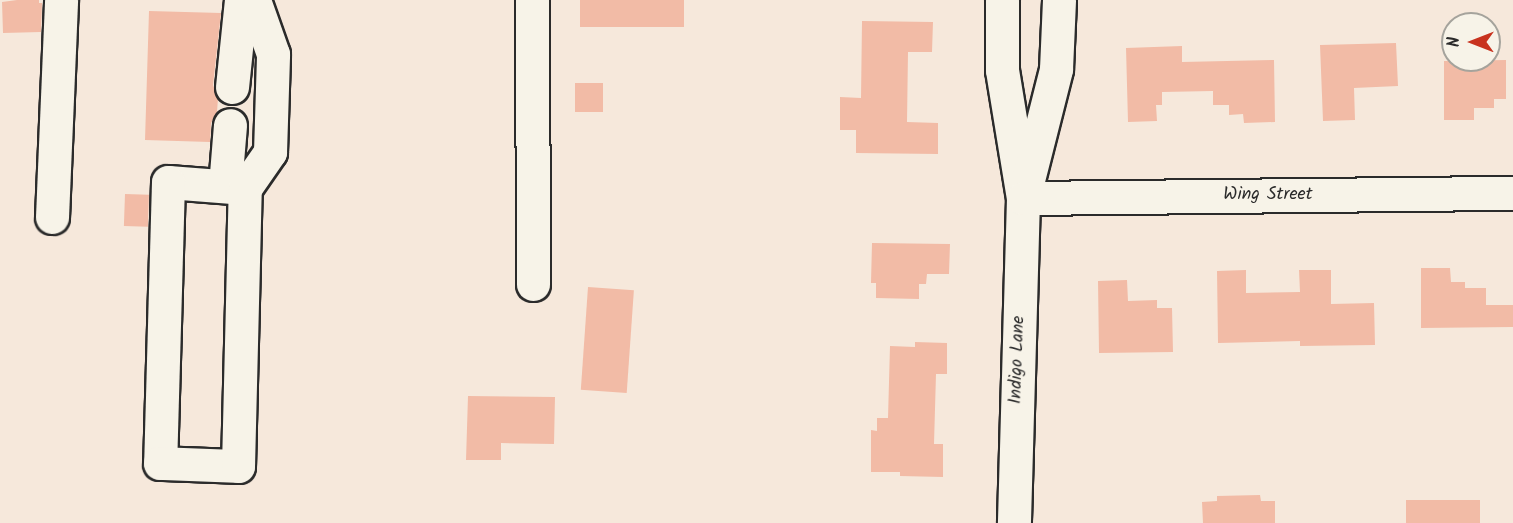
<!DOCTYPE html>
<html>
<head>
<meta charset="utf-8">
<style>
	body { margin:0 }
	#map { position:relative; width:1513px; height:523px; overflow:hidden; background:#f6e8db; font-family:Kalam,sans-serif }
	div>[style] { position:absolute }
	.building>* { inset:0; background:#f2bba6; transform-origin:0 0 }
	.roads { filter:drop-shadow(2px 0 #2b2b2b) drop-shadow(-2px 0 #2b2b2b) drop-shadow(0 2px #2b2b2b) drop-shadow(0 -2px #2b2b2b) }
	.minor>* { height:33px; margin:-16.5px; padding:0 16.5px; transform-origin:16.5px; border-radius:16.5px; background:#f7f3e8 }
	span { translate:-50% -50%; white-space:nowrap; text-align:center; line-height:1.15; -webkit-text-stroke:6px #f7f3e8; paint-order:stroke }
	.street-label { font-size:18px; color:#2b2b2b }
	.north { position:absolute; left:1441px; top:12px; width:60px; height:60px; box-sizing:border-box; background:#f7f3e8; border:2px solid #a5a39c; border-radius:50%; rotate:270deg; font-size:16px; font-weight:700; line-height:24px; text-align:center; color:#2b2b2b }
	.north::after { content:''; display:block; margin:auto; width:21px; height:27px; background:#c8321e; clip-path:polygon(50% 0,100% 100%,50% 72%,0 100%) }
</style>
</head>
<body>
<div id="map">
	<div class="building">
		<i style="clip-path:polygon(17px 0,39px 0,39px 3px,42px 3px,41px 32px,3px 33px,2px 2px)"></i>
		<i style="left:580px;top:0;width:104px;height:27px"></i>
		<i style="clip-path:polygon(149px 11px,221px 13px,213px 85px,218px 98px,217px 112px,211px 123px,210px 142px,145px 140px)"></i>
		<i style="clip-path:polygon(862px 21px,933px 22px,932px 52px,908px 52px,907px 122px,938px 123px,938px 154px,856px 153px,856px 130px,840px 130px,840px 97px,861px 98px)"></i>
		<i style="clip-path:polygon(1396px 43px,1398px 86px,1354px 88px,1355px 120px,1323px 121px,1320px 45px)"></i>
		<i style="clip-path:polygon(1182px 46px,1182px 62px,1274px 60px,1275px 122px,1244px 123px,1243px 114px,1229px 115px,1229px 105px,1213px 105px,1213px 91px,1162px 92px,1162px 105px,1156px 105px,1157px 121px,1128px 122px,1126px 48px)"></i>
		<i style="clip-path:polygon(1506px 60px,1506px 99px,1494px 99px,1494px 108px,1474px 108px,1474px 120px,1444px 120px,1444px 61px)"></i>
		<i style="left:575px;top:83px;width:28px;height:29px"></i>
		<i style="left:125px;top:194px;width:24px;height:32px;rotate:2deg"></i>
		<i style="clip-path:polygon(872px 243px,950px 244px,949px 274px,927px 274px,926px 284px,919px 284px,919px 299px,876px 298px,876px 283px,871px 283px)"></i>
		<i style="clip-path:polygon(1421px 268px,1450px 268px,1451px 282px,1465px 282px,1465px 288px,1486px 288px,1486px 305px,1513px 305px,1513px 327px,1421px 328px)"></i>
		<i style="clip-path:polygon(1246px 270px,1246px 293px,1300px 292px,1299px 270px,1331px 270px,1331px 304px,1374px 303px,1375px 345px,1300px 346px,1300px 341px,1218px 343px,1217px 271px)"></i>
		<i style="clip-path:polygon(1127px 280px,1128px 301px,1157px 300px,1157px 308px,1172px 308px,1173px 352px,1099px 353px,1098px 281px)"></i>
		<i style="left:588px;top:287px;width:46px;height:103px;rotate:4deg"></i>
		<i style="clip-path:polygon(915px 342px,947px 343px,947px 374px,936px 374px,934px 444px,943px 444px,943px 477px,900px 476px,900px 472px,871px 472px,871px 430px,877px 431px,877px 418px,888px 418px,890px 346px,915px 347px)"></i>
		<i style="clip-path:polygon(468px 396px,555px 397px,554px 444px,501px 443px,501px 460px,466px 460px)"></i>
		<i style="clip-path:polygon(1260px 495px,1261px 501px,1275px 501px,1275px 523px,1203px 523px,1202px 502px,1217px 501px,1217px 496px)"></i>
		<i style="left:1480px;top:500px;width:23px;height:74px;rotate:90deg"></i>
	</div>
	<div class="roads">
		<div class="minor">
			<i style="left:532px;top:0;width:284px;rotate:89.8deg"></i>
			<i style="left:1002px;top:0;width:70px;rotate:90deg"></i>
			<i style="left:1002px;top:70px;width:130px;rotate:80.7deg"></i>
			<i style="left:1023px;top:198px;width:325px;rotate:91.6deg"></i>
			<i style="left:232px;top:87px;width:87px;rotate:-84.1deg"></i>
			<i style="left:1027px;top:184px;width:119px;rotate:-75.8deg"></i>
			<i style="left:1056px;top:69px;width:69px;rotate:-87.5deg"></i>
			<i style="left:225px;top:186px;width:61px;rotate:-85.3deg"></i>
			<i style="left:245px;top:188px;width:77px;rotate:-175.5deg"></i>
			<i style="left:168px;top:182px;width:281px;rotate:91.6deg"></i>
			<i style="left:160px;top:463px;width:78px;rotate:2.2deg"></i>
			<i style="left:238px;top:466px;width:278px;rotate:-88.6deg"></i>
			<i style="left:245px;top:188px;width:44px;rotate:-55.2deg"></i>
			<i style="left:270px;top:152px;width:98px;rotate:-88.2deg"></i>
			<i style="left:273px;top:54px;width:57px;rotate:-109.4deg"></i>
			<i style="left:1023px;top:198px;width:490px;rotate:-0.6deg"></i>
			<i style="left:52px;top:217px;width:217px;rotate:-87.6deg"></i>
		</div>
	</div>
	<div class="street-label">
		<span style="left:1268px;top:195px">Wing Street</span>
		<span style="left:1018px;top:360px;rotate:-88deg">Indigo Lane</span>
	</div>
	<div class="north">N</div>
</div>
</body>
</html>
